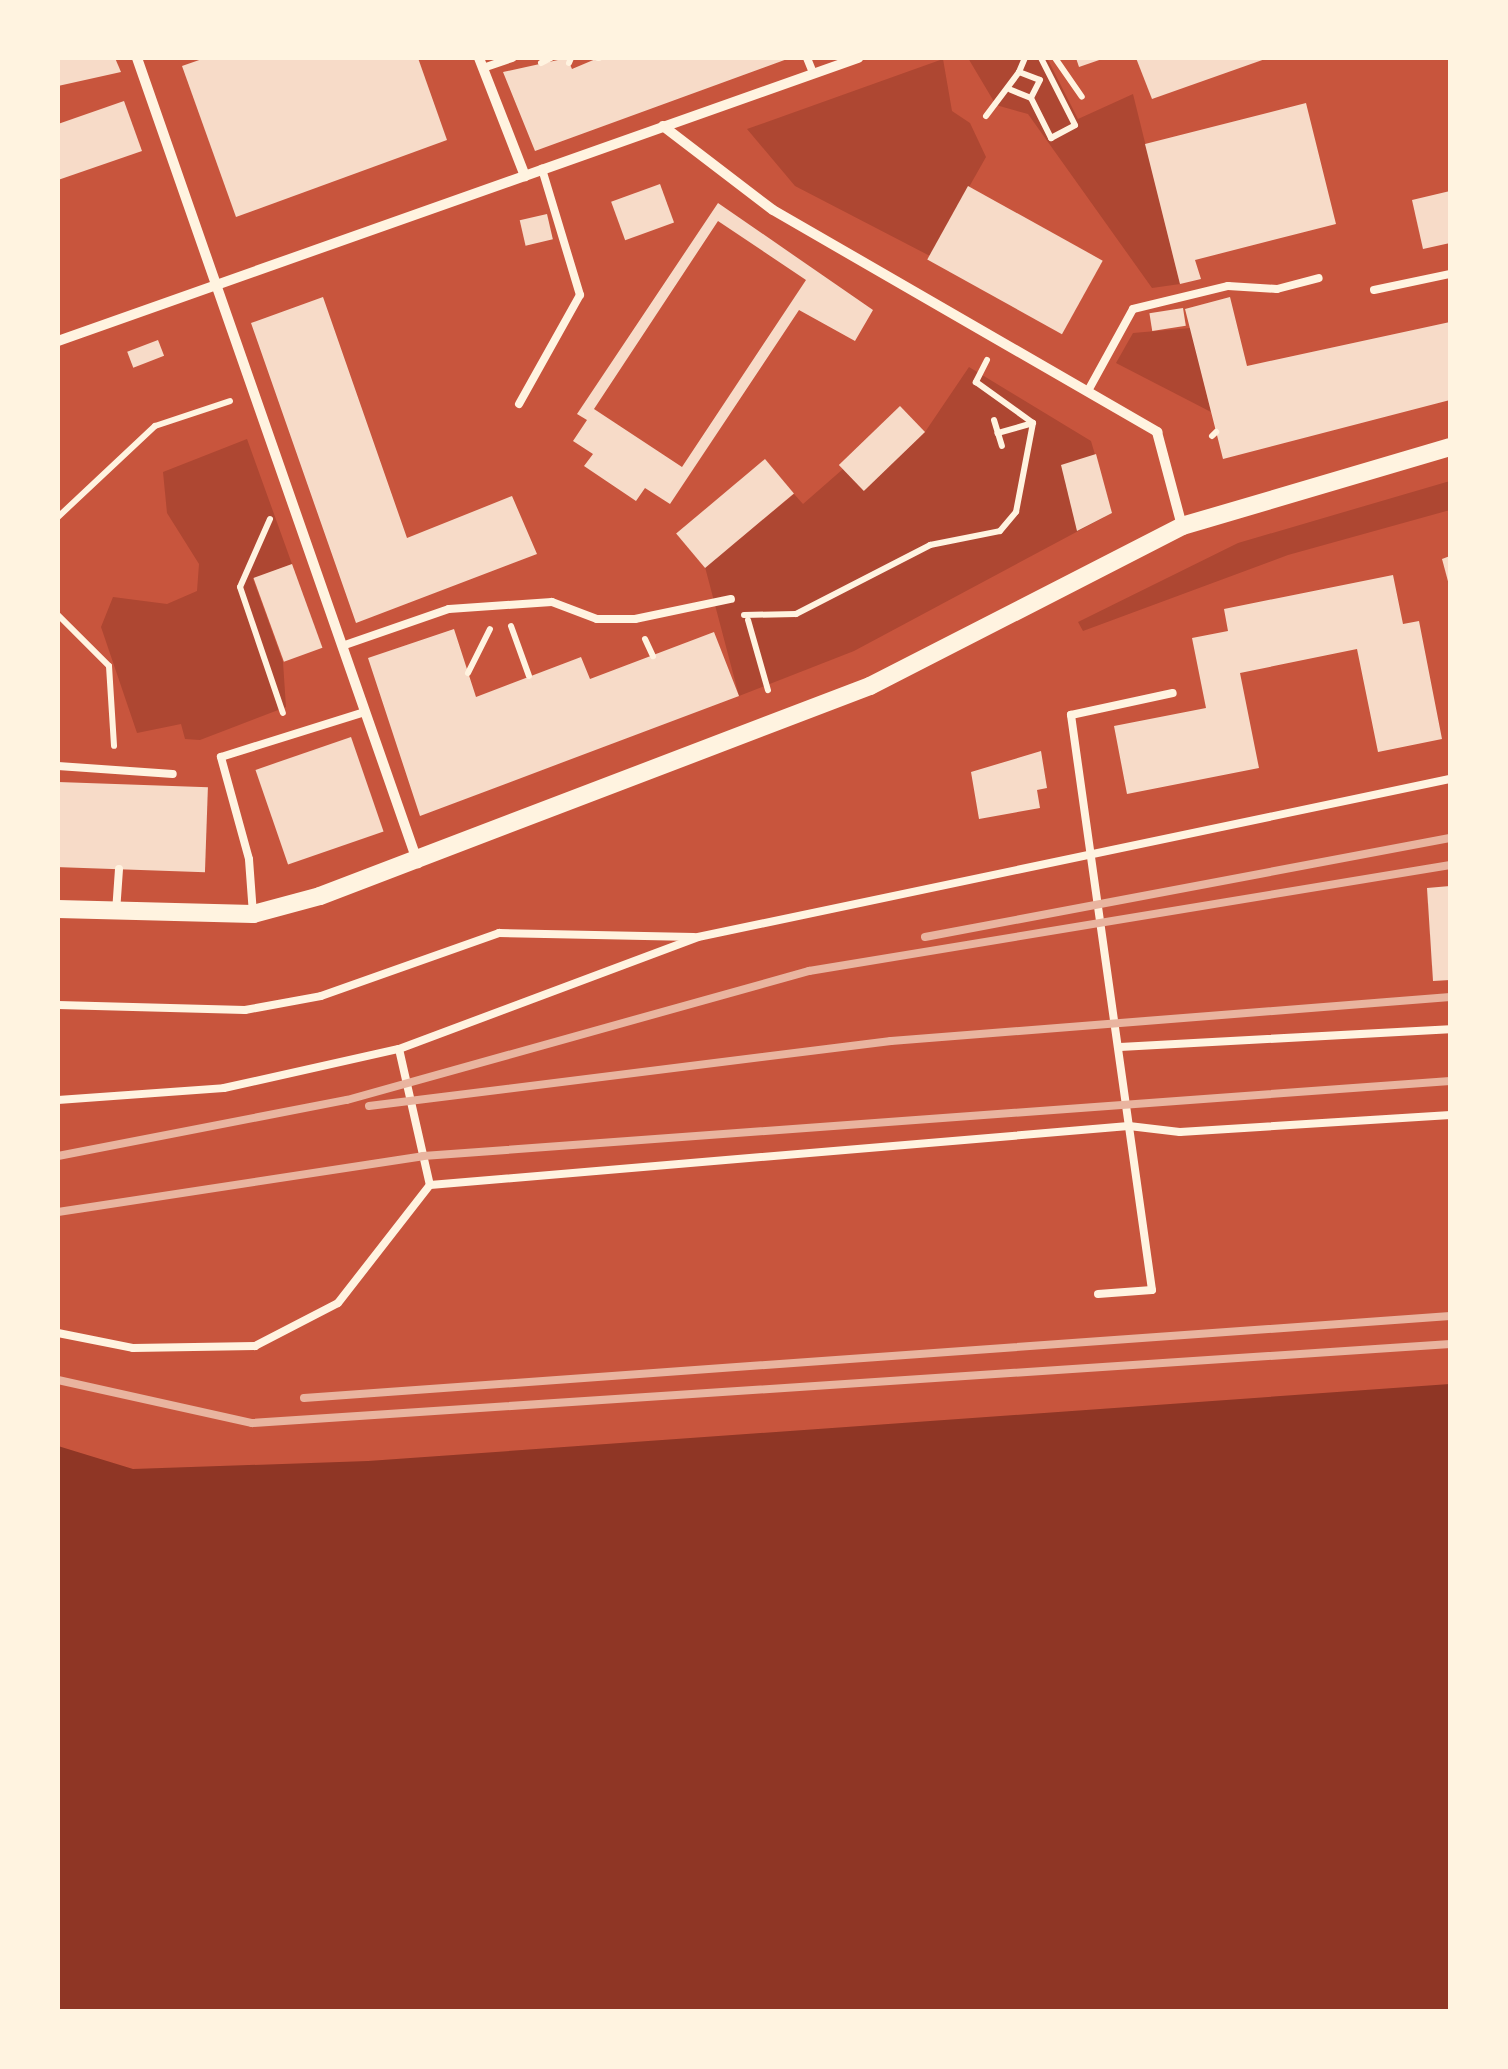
<!DOCTYPE html>
<html>
<head>
<meta charset="utf-8">
<style>
	body { margin:0 }
	#map { position:relative; width:1508px; height:2069px; overflow:hidden; background:#c8553d; font-family:Raleway,sans-serif }
	div>[style] { position:absolute }
	.green>* { inset:0; background:#ae4732 }
	.water>* { inset:0; background:#8f3625 }
	.building>* { inset:0; background:#f7dbc8; transform-origin:0 0 }
	.path>* { height:6px; margin:-3px; padding:0 3px; transform-origin:3px; border-radius:3px; background:#fff3e0 }
	.service>* { height:8px; margin:-4px; padding:0 4px; transform-origin:4px; border-radius:4px; background:#fff3e0 }
	.minor>* { height:10px; margin:-5px; padding:0 5px; transform-origin:5px; border-radius:5px; background:#fff3e0 }
	.tertiary>* { height:18px; margin:-9px; padding:0 9px; transform-origin:9px; border-radius:9px; background:#fff3e0 }
	.rail>* { height:8px; margin:-4px; padding:0 4px; transform-origin:4px; border-radius:4px; background:#e9b49f }
	span { translate:-50% -50%; white-space:nowrap; text-align:center; line-height:1.15; -webkit-text-stroke:8px #fff3e0; paint-order:stroke }
	.frame { position:absolute; inset:0; border:60px solid #fff3e0; pointer-events:none }
</style>
</head>
<body>
<div id="map">
	<div class="green">
		<i style="clip-path:polygon(968px 58px,1047px 58px,1078px 119px,1133px 94px,1180px 284px,1152px 288px,1028px 114px,996px 105px)"></i>
		<i style="clip-path:polygon(943px 59px,952px 111px,970px 123px,986px 157px,930px 256px,795px 186px,747px 129px)"></i>
		<i style="clip-path:polygon(1191px 328px,1211px 412px,1116px 363px,1133px 333px)"></i>
		<i style="clip-path:polygon(969px 367px,1091px 441px,1112px 513px,854px 651px,739px 696px,705px 567px,794px 494px,803px 504px,843px 469px,864px 490px,925px 432px)"></i>
		<i style="clip-path:polygon(247px 439px,292px 564px,253px 579px,283px 662px,286px 707px,200px 740px,185px 739px,181px 724px,137px 733px,101px 627px,113px 597px,167px 604px,197px 591px,199px 564px,167px 513px,163px 472px)"></i>
		<i style="clip-path:polygon(1450px 481px,1450px 510px,1288px 555px,1083px 631px,1078px 622px,1238px 543px)"></i>
	</div>
	<div class="water">
		<i style="clip-path:polygon(1450px 1384px,1450px 2011px,58px 2011px,58px 1446px,133px 1469px,368px 1461px)"></i>
	</div>
	<div class="building">
		<i style="clip-path:polygon(58px 58px,115px 58px,121px 72px,58px 86px)"></i>
		<i style="clip-path:polygon(205px 58px,418px 58px,447px 140px,236px 217px,182px 66px)"></i>
		<i style="clip-path:polygon(567px 58px,572px 69px,598px 58px,790px 58px,535px 151px,503px 72px)"></i>
		<i style="clip-path:polygon(1076px 58px,1105px 58px,1079px 67px)"></i>
		<i style="clip-path:polygon(1136px 58px,1268px 58px,1152px 99px)"></i>
		<i style="clip-path:polygon(124px 101px,142px 151px,58px 180px,58px 124px)"></i>
		<i style="clip-path:polygon(1306px 103px,1336px 224px,1195px 260px,1201px 279px,1180px 284px,1145px 144px)"></i>
		<i style="left:660px;top:184px;width:41px;height:52px;rotate:70deg"></i>
		<i style="left:968px;top:186px;width:154px;height:84px;rotate:29deg"></i>
		<i style="clip-path:polygon(1450px 191px,1450px 243px,1423px 249px,1412px 200px)"></i>
		<i style="clip-path:polygon(evenodd,718px 203px,873px 310px,855px 341px,799px 310px,670px 504px,645px 488px,636px 501px,584px 466px,593px 454px,573px 441px,587px 420px,577px 414px,718px 203px,718px 221px,806px 280px,682px 467px,594px 409px,718px 221px)"></i>
		<i style="left:547px;top:214px;width:26px;height:28px;rotate:77deg"></i>
		<i style="clip-path:polygon(323px 297px,407px 538px,512px 496px,537px 554px,356px 623px,251px 323px)"></i>
		<i style="clip-path:polygon(1230px 297px,1247px 366px,1450px 322px,1450px 400px,1223px 459px,1185px 309px)"></i>
		<i style="left:1183px;top:308px;width:18px;height:34px;rotate:81deg"></i>
		<i style="left:158px;top:340px;width:17px;height:33px;rotate:69deg"></i>
		<i style="left:900px;top:406px;width:36px;height:85px;rotate:46deg"></i>
		<i style="clip-path:polygon(1096px 454px,1112px 513px,1077px 531px,1061px 465px)"></i>
		<i style="left:765px;top:459px;width:45px;height:116px;rotate:50deg"></i>
		<i style="clip-path:polygon(1450px 556px,1450px 585px,1449px 585px,1442px 559px)"></i>
		<i style="left:292px;top:564px;width:89px;height:41px;rotate:70deg"></i>
		<i style="clip-path:polygon(1393px 575px,1403px 624px,1419px 621px,1442px 739px,1378px 752px,1357px 649px,1240px 673px,1259px 768px,1127px 794px,1114px 726px,1206px 708px,1192px 638px,1228px 631px,1224px 609px)"></i>
		<i style="clip-path:polygon(454px 629px,476px 697px,581px 657px,590px 679px,714px 632px,739px 696px,420px 816px,368px 658px)"></i>
		<i style="left:351px;top:737px;width:100px;height:101px;rotate:71deg"></i>
		<i style="clip-path:polygon(1041px 751px,1047px 788px,1037px 790px,1040px 808px,979px 819px,971px 772px)"></i>
		<i style="left:58px;top:782px;width:150px;height:85px;rotate:2deg"></i>
		<i style="clip-path:polygon(1450px 886px,1450px 980px,1433px 981px,1427px 888px)"></i>
	</div>
	<div class="path">
		<i style="left:598px;top:58px;width:1px"></i>
		<i style="left:1055px;top:58px;width:47px;rotate:55.3deg"></i>
		<i style="left:541px;top:63px;width:11px;rotate:-27deg"></i>
		<i style="left:569px;top:63px;width:5px;rotate:-68deg"></i>
		<i style="left:1019px;top:72px;width:15px;rotate:-67deg"></i>
		<i style="left:1031px;top:98px;width:45px;rotate:63.4deg"></i>
		<i style="left:1051px;top:138px;width:27px;rotate:-28deg"></i>
		<i style="left:1075px;top:125px;width:75px;rotate:-116.9deg"></i>
		<i style="left:986px;top:116px;width:55px;rotate:-53.1deg"></i>
		<i style="left:1019px;top:72px;width:22px;rotate:21deg"></i>
		<i style="left:1040px;top:80px;width:20px;rotate:117deg"></i>
		<i style="left:1031px;top:98px;width:22px;rotate:-158deg"></i>
		<i style="left:987px;top:360px;width:25px;rotate:117deg"></i>
		<i style="left:976px;top:382px;width:70px;rotate:35.7deg"></i>
		<i style="left:1033px;top:423px;width:37px;rotate:164deg"></i>
		<i style="left:994px;top:420px;width:27px;rotate:73deg"></i>
		<i style="left:1212px;top:436px;width:6px;rotate:-45deg"></i>
		<i style="left:58px;top:517px;width:133px;rotate:-43.2deg"></i>
		<i style="left:155px;top:426px;width:79px;rotate:-18.4deg"></i>
		<i style="left:270px;top:519px;width:74px;rotate:113.8deg"></i>
		<i style="left:240px;top:587px;width:133px;rotate:71.2deg"></i>
		<i style="left:58px;top:615px;width:72px;rotate:45deg"></i>
		<i style="left:109px;top:666px;width:80px;rotate:86.4deg"></i>
		<i style="left:744px;top:615px;width:52px;rotate:-1.1deg"></i>
		<i style="left:796px;top:614px;width:151px;rotate:-27.2deg"></i>
		<i style="left:930px;top:545px;width:71px;rotate:-11.3deg"></i>
		<i style="left:1000px;top:531px;width:25px;rotate:-50deg"></i>
		<i style="left:1016px;top:512px;width:91px;rotate:-79.2deg"></i>
		<i style="left:748px;top:620px;width:73px;rotate:74.1deg"></i>
		<i style="left:511px;top:626px;width:53px;rotate:70.2deg"></i>
		<i style="left:645px;top:639px;width:19px;rotate:65deg"></i>
		<i style="left:468px;top:673px;width:49px;rotate:-63.4deg"></i>
	</div>
	<div class="service">
		<i style="left:807px;top:58px;width:16px;rotate:68deg"></i>
		<i style="left:483px;top:68px;width:31px;rotate:-19deg"></i>
		<i style="left:1374px;top:290px;width:78px;rotate:-11.9deg"></i>
		<i style="left:1089px;top:389px;width:91px;rotate:-61.2deg"></i>
		<i style="left:1133px;top:309px;width:98px;rotate:-13.6deg"></i>
		<i style="left:1228px;top:286px;width:49px;rotate:3.5deg"></i>
		<i style="left:1277px;top:289px;width:43px;rotate:-14.7deg"></i>
		<i style="left:519px;top:404px;width:125px;rotate:-60.8deg"></i>
		<i style="left:580px;top:295px;width:132px;rotate:-106.8deg"></i>
		<i style="left:342px;top:646px;width:113px;rotate:-19.1deg"></i>
		<i style="left:449px;top:609px;width:103px;rotate:-3.9deg"></i>
		<i style="left:552px;top:602px;width:48px;rotate:20.7deg"></i>
		<i style="left:597px;top:619px;width:38px"></i>
		<i style="left:635px;top:619px;width:98px;rotate:-11.8deg"></i>
		<i style="left:58px;top:766px;width:115px;rotate:4deg"></i>
		<i style="left:116px;top:912px;width:43px;rotate:-86deg"></i>
		<i style="left:253px;top:914px;width:55px;rotate:-94.2deg"></i>
		<i style="left:249px;top:859px;width:106px;rotate:-105.4deg"></i>
		<i style="left:221px;top:757px;width:151px;rotate:-17.4deg"></i>
		<i style="left:58px;top:1005px;width:187px;rotate:1.5deg"></i>
		<i style="left:245px;top:1010px;width:77px;rotate:-10.4deg"></i>
		<i style="left:321px;top:996px;width:189px;rotate:-19.5deg"></i>
		<i style="left:499px;top:933px;width:195px;rotate:1.2deg"></i>
		<i style="left:1120px;top:1047px;width:330px;rotate:-3.1deg"></i>
		<i style="left:399px;top:1049px;width:139px;rotate:77.2deg"></i>
		<i style="left:430px;top:1185px;width:701px;rotate:-4.82deg"></i>
		<i style="left:1129px;top:1126px;width:51px;rotate:6.7deg"></i>
		<i style="left:1180px;top:1132px;width:271px;rotate:-3.6deg"></i>
		<i style="left:58px;top:1100px;width:166px;rotate:-4.1deg"></i>
		<i style="left:224px;top:1088px;width:179px;rotate:-12.6deg"></i>
		<i style="left:399px;top:1049px;width:319px;rotate:-20.5deg"></i>
		<i style="left:698px;top:937px;width:768px;rotate:-11.87deg"></i>
		<i style="left:1098px;top:1294px;width:54px;rotate:-4.2deg"></i>
		<i style="left:1152px;top:1290px;width:581px;rotate:-98.02deg"></i>
		<i style="left:1071px;top:715px;width:104px;rotate:-12.2deg"></i>
		<i style="left:58px;top:1333px;width:76px;rotate:11.3deg"></i>
		<i style="left:133px;top:1348px;width:122px;rotate:-0.9deg"></i>
		<i style="left:255px;top:1346px;width:93px;rotate:-27.4deg"></i>
		<i style="left:338px;top:1303px;width:150px;rotate:-52.1deg"></i>
	</div>
	<div class="minor">
		<i style="left:137px;top:58px;width:853px;rotate:70.76deg"></i>
		<i style="left:479px;top:58px;width:127px;rotate:68.7deg"></i>
		<i style="left:663px;top:126px;width:138px;rotate:37.4deg"></i>
		<i style="left:773px;top:210px;width:444px;rotate:30deg"></i>
		<i style="left:1157px;top:432px;width:97px;rotate:75.1deg"></i>
		<i style="left:58px;top:341px;width:849px;rotate:-19.48deg"></i>
	</div>
	<div class="tertiary">
		<i style="left:58px;top:909px;width:195px;rotate:1.5deg"></i>
		<i style="left:253px;top:914px;width:69px;rotate:-15deg"></i>
		<i style="left:320px;top:896px;width:589px;rotate:-20.9deg"></i>
		<i style="left:870px;top:686px;width:351px;rotate:-27.1deg"></i>
		<i style="left:1182px;top:526px;width:279px;rotate:-16.4deg"></i>
	</div>
	<div class="rail">
		<i style="left:925px;top:937px;width:534px;rotate:-10.68deg"></i>
		<i style="left:369px;top:1106px;width:526px;rotate:-7.1deg"></i>
		<i style="left:891px;top:1041px;width:561px;rotate:-4.5deg"></i>
		<i style="left:58px;top:1156px;width:294px;rotate:-11deg"></i>
		<i style="left:347px;top:1100px;width:480px;rotate:-15.6deg"></i>
		<i style="left:809px;top:971px;width:650px;rotate:-9.39deg"></i>
		<i style="left:58px;top:1212px;width:369px;rotate:-8.7deg"></i>
		<i style="left:423px;top:1156px;width:1030px;rotate:-4.18deg"></i>
		<i style="left:58px;top:1380px;width:199px;rotate:12.5deg"></i>
		<i style="left:252px;top:1423px;width:1201px;rotate:-3.77deg"></i>
		<i style="left:304px;top:1398px;width:1149px;rotate:-4.09deg"></i>
	</div>
	<div class="frame"></div>
</div>
</body>
</html>
